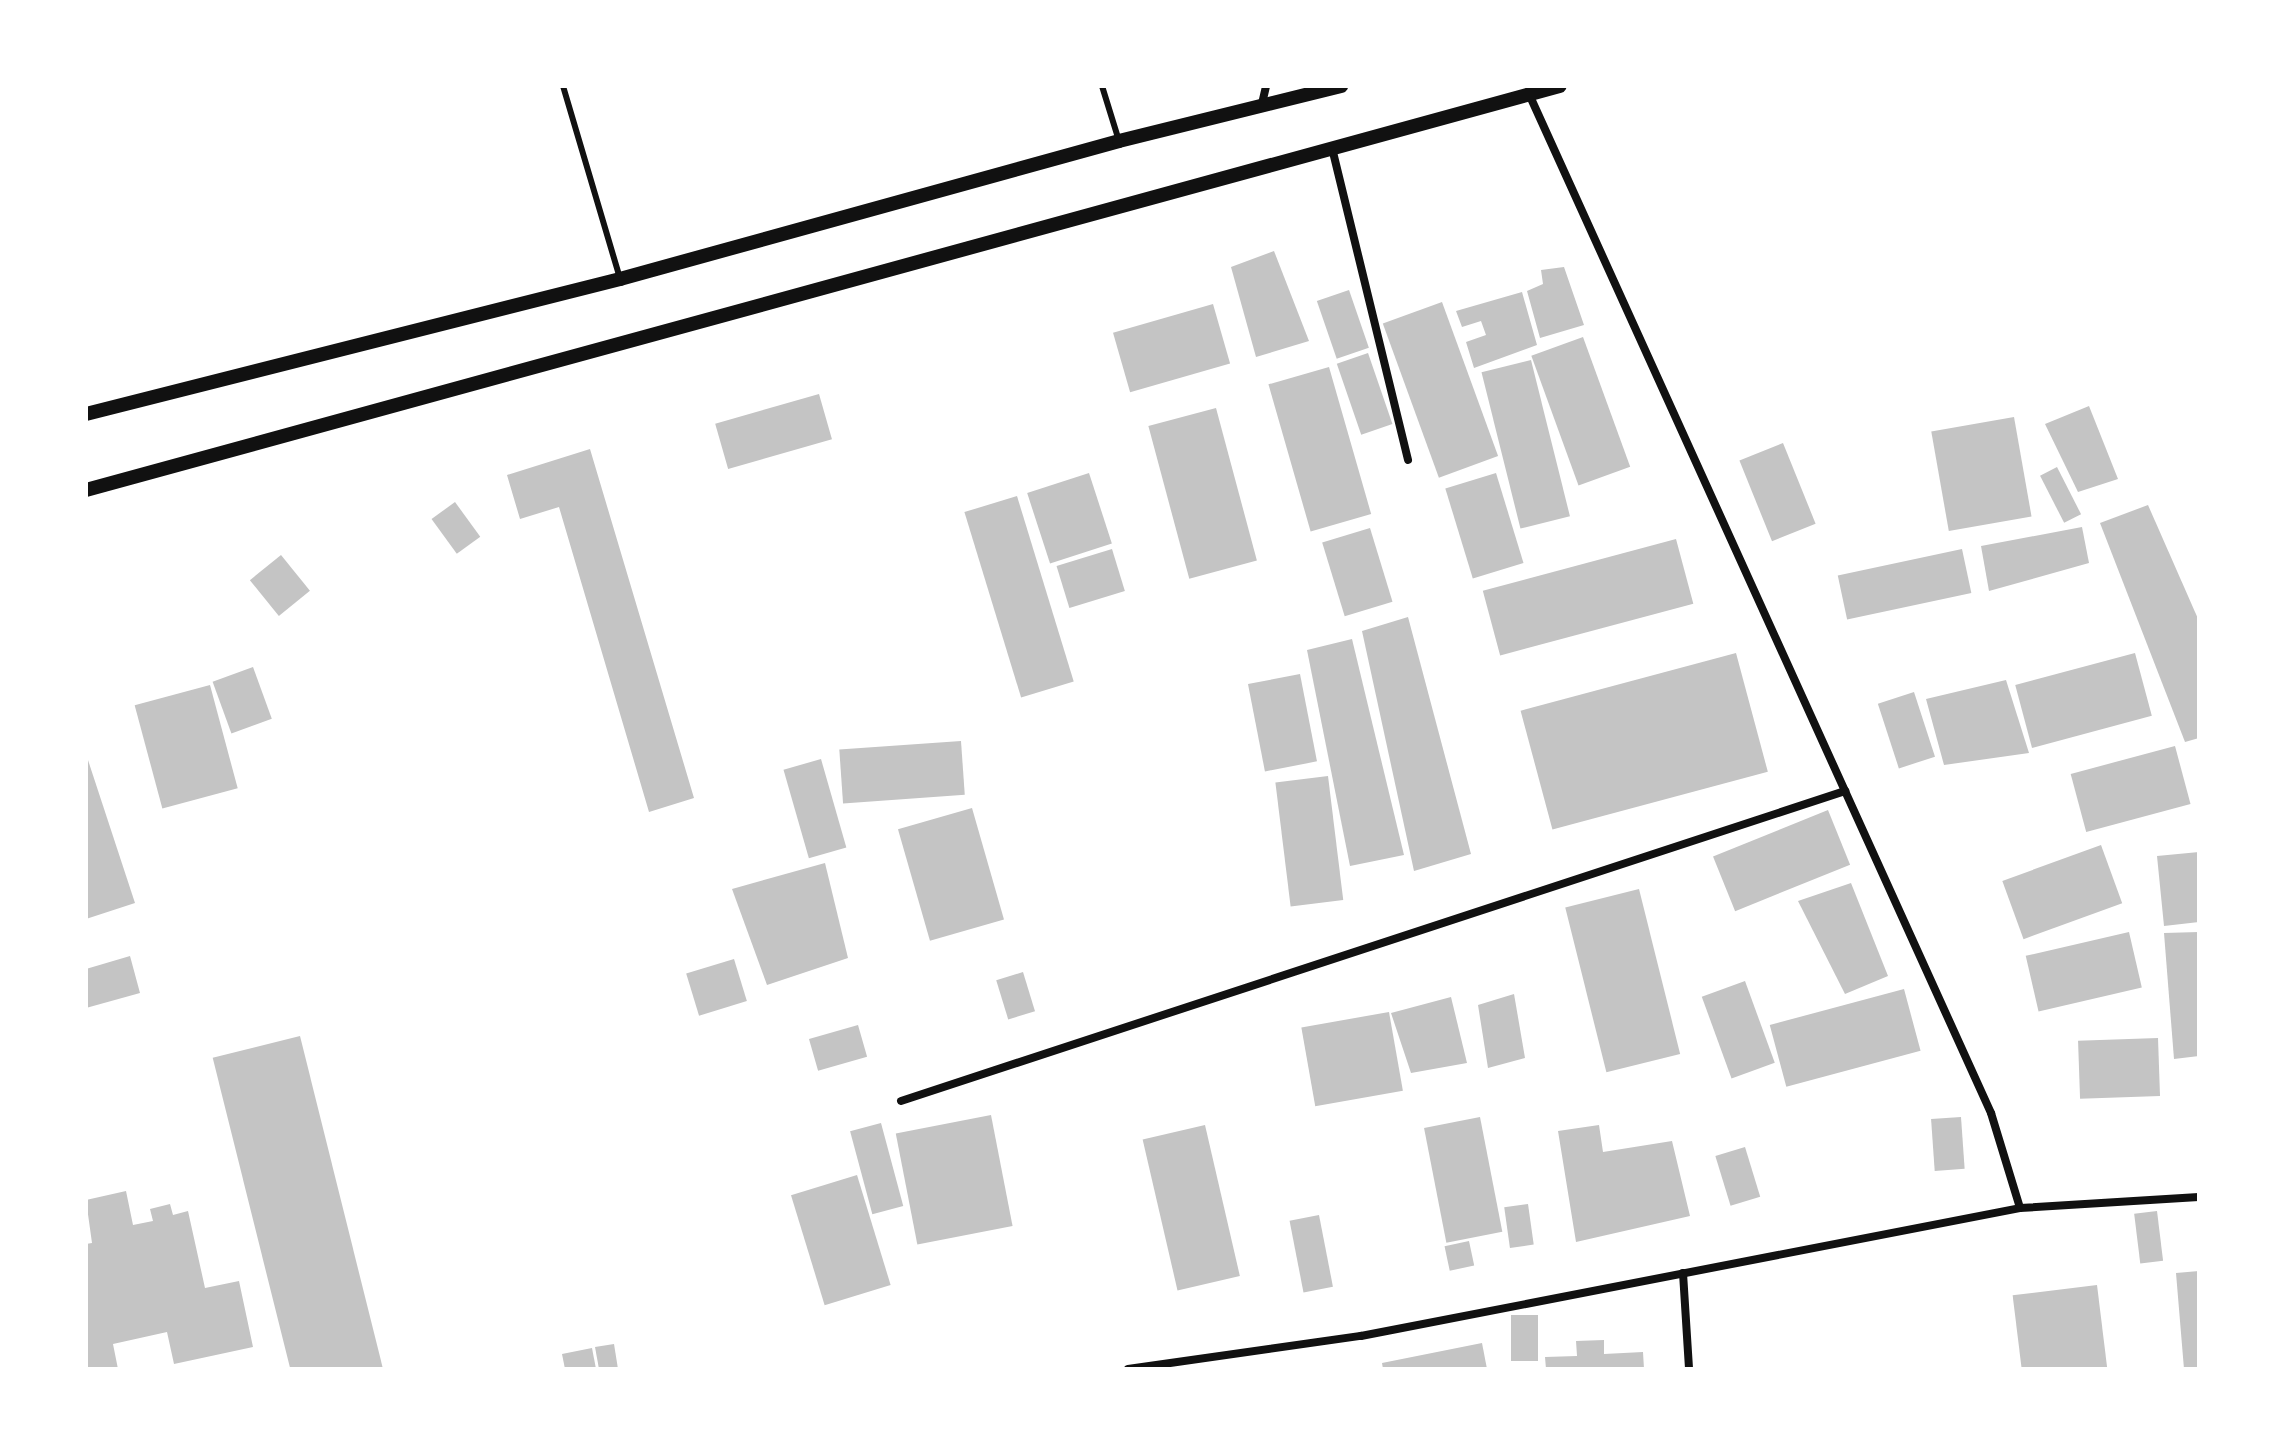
<!DOCTYPE html>
<html>
<head>
<meta charset="utf-8">
<style>
	body { margin:0 }
	#map { position:relative; width:2285px; height:1455px; overflow:hidden; background:#fff; font-family:Rubik,sans-serif }
	div>[style] { position:absolute }
	.building>* { inset:0; background:#c4c4c4; transform-origin:0 0 }
	.service>* { height:6px; margin:-3px; padding:0 3px; transform-origin:3px; border-radius:3px; background:#111 }
	.minor>* { height:8px; margin:-4px; padding:0 4px; transform-origin:4px; border-radius:4px; background:#111 }
	.tertiary>* { height:14px; margin:-7px; padding:0 7px; transform-origin:7px; border-radius:7px; background:#111 }
	span { translate:-50% -50%; white-space:nowrap; text-align:center; line-height:1.15; -webkit-text-stroke:6px #fff; paint-order:stroke }
	.frame { position:absolute; inset:0; border:88px solid #fff; pointer-events:none }
</style>
</head>
<body>
<div id="map">
	<div class="building">
		<i style="clip-path:polygon(1274px 251px,1309px 341px,1256px 357px,1231px 267px)"></i>
		<i style="clip-path:polygon(1564px 267px,1584px 325px,1540px 338px,1527px 291px,1543px 284px,1541px 270px)"></i>
		<i style="left:1349px;top:290px;width:61px;height:34px;rotate:71deg"></i>
		<i style="clip-path:polygon(1522px 292px,1537px 345px,1474px 368px,1466px 342px,1486px 335px,1481px 321px,1462px 327px,1456px 311px)"></i>
		<i style="left:1442px;top:302px;width:164px;height:63px;rotate:70deg"></i>
		<i style="left:1213px;top:304px;width:62px;height:104px;rotate:74deg"></i>
		<i style="left:1583px;top:337px;width:138px;height:55px;rotate:70deg"></i>
		<i style="left:1368px;top:353px;width:75px;height:33px;rotate:71deg"></i>
		<i style="left:1531px;top:360px;width:161px;height:51px;rotate:76deg"></i>
		<i style="left:1329px;top:367px;width:153px;height:63px;rotate:74deg"></i>
		<i style="left:819px;top:394px;width:47px;height:108px;rotate:74deg"></i>
		<i style="clip-path:polygon(2089px 406px,2118px 479px,2078px 492px,2045px 424px)"></i>
		<i style="left:1216px;top:408px;width:158px;height:70px;rotate:75deg"></i>
		<i style="left:2014px;top:417px;width:101px;height:84px;rotate:80deg"></i>
		<i style="left:1783px;top:443px;width:87px;height:47px;rotate:68deg"></i>
		<i style="clip-path:polygon(590px 449px,694px 798px,649px 812px,559px 507px,520px 519px,507px 475px)"></i>
		<i style="left:2057px;top:467px;width:53px;height:19px;rotate:63deg"></i>
		<i style="left:1089px;top:473px;width:74px;height:65px;rotate:72deg"></i>
		<i style="left:1496px;top:473px;width:94px;height:53px;rotate:73deg"></i>
		<i style="left:1017px;top:496px;width:194px;height:55px;rotate:73deg"></i>
		<i style="left:455px;top:502px;width:43px;height:29px;rotate:54deg"></i>
		<i style="clip-path:polygon(2148px 505px,2199px 621px,2199px 738px,2185px 742px,2100px 523px)"></i>
		<i style="clip-path:polygon(2082px 527px,2089px 563px,1989px 591px,1981px 546px)"></i>
		<i style="left:1370px;top:528px;width:77px;height:50px;rotate:73deg"></i>
		<i style="left:1676px;top:539px;width:67px;height:200px;rotate:75deg"></i>
		<i style="left:1112px;top:549px;width:44px;height:58px;rotate:73deg"></i>
		<i style="left:1962px;top:549px;width:45px;height:127px;rotate:78deg"></i>
		<i style="left:281px;top:555px;width:46px;height:40px;rotate:51deg"></i>
		<i style="clip-path:polygon(1408px 617px,1471px 854px,1414px 871px,1362px 631px)"></i>
		<i style="clip-path:polygon(1352px 639px,1404px 855px,1350px 866px,1307px 650px)"></i>
		<i style="left:1736px;top:653px;width:123px;height:223px;rotate:75deg"></i>
		<i style="left:2135px;top:653px;width:65px;height:124px;rotate:75deg"></i>
		<i style="left:253px;top:667px;width:55px;height:43px;rotate:70deg"></i>
		<i style="left:1300px;top:674px;width:89px;height:53px;rotate:79deg"></i>
		<i style="clip-path:polygon(2006px 680px,2029px 753px,1944px 765px,1926px 699px)"></i>
		<i style="left:210px;top:685px;width:107px;height:78px;rotate:75deg"></i>
		<i style="left:1914px;top:692px;width:68px;height:38px;rotate:72deg"></i>
		<i style="left:961px;top:741px;width:54px;height:122px;rotate:86deg"></i>
		<i style="left:2175px;top:746px;width:60px;height:108px;rotate:75deg"></i>
		<i style="clip-path:polygon(86px 754px,135px 903px,86px 919px)"></i>
		<i style="left:821px;top:759px;width:92px;height:39px;rotate:74deg"></i>
		<i style="left:1328px;top:776px;width:125px;height:53px;rotate:83deg"></i>
		<i style="left:972px;top:808px;width:116px;height:77px;rotate:74deg"></i>
		<i style="left:1828px;top:810px;width:59px;height:124px;rotate:68deg"></i>
		<i style="left:2101px;top:845px;width:62px;height:105px;rotate:70deg"></i>
		<i style="clip-path:polygon(2199px 852px,2199px 922px,2164px 926px,2157px 856px)"></i>
		<i style="clip-path:polygon(825px 863px,848px 958px,767px 985px,732px 889px)"></i>
		<i style="clip-path:polygon(1851px 883px,1888px 976px,1845px 994px,1798px 901px)"></i>
		<i style="left:1639px;top:889px;width:170px;height:76px;rotate:76deg"></i>
		<i style="left:2129px;top:932px;width:57px;height:106px;rotate:77deg"></i>
		<i style="clip-path:polygon(2199px 932px,2199px 1056px,2174px 1059px,2164px 933px)"></i>
		<i style="clip-path:polygon(130px 956px,140px 993px,86px 1008px,86px 969px)"></i>
		<i style="left:734px;top:959px;width:44px;height:50px;rotate:73deg"></i>
		<i style="left:1023px;top:972px;width:41px;height:28px;rotate:73deg"></i>
		<i style="left:1745px;top:981px;width:87px;height:46px;rotate:70deg"></i>
		<i style="left:1904px;top:989px;width:64px;height:139px;rotate:75deg"></i>
		<i style="clip-path:polygon(1514px 994px,1525px 1058px,1488px 1068px,1478px 1005px)"></i>
		<i style="clip-path:polygon(1451px 997px,1467px 1063px,1411px 1073px,1391px 1013px)"></i>
		<i style="left:1389px;top:1012px;width:80px;height:89px;rotate:80deg"></i>
		<i style="left:858px;top:1025px;width:33px;height:51px;rotate:74deg"></i>
		<i style="left:300px;top:1036px;width:343px;height:90px;rotate:76deg"></i>
		<i style="left:2158px;top:1038px;width:58px;height:80px;rotate:88deg"></i>
		<i style="left:991px;top:1115px;width:113px;height:97px;rotate:79deg"></i>
		<i style="left:1480px;top:1117px;width:117px;height:57px;rotate:79deg"></i>
		<i style="left:1961px;top:1117px;width:52px;height:30px;rotate:86deg"></i>
		<i style="left:881px;top:1123px;width:86px;height:32px;rotate:75deg"></i>
		<i style="left:1205px;top:1125px;width:155px;height:64px;rotate:77deg"></i>
		<i style="clip-path:polygon(1599px 1125px,1603px 1152px,1672px 1141px,1690px 1216px,1576px 1242px,1558px 1131px)"></i>
		<i style="left:1745px;top:1147px;width:52px;height:31px;rotate:73deg"></i>
		<i style="left:857px;top:1175px;width:115px;height:69px;rotate:73deg"></i>
		<i style="clip-path:polygon(126px 1191px,133px 1225px,153px 1221px,150px 1209px,170px 1204px,173px 1215px,188px 1211px,205px 1288px,239px 1281px,253px 1347px,174px 1364px,167px 1332px,113px 1344px,118px 1369px,86px 1369px,86px 1244px,92px 1243px,86px 1200px)"></i>
		<i style="left:1528px;top:1204px;width:41px;height:24px;rotate:82deg"></i>
		<i style="left:2157px;top:1211px;width:50px;height:23px;rotate:83deg"></i>
		<i style="left:1319px;top:1215px;width:73px;height:30px;rotate:79deg"></i>
		<i style="left:1469px;top:1241px;width:25px;height:25px;rotate:78deg"></i>
		<i style="clip-path:polygon(2199px 1271px,2199px 1369px,2184px 1369px,2176px 1273px)"></i>
		<i style="left:2097px;top:1285px;width:85px;height:85px;rotate:83deg"></i>
		<i style="left:1511px;top:1315px;width:27px;height:46px"></i>
		<i style="clip-path:polygon(1604px 1340px,1604px 1354px,1643px 1352px,1644px 1369px,1546px 1369px,1545px 1357px,1577px 1356px,1576px 1341px)"></i>
		<i style="clip-path:polygon(1482px 1343px,1487px 1369px,1383px 1369px,1382px 1363px)"></i>
		<i style="clip-path:polygon(614px 1344px,618px 1369px,599px 1369px,595px 1347px)"></i>
		<i style="clip-path:polygon(592px 1348px,596px 1369px,565px 1369px,562px 1354px)"></i>
	</div>
	<div class="service">
		<i style="left:563px;top:86px;width:201px;rotate:73.5deg"></i>
		<i style="left:1102px;top:86px;width:58px;rotate:72.8deg"></i>
	</div>
	<div class="minor">
		<i style="left:1529px;top:94px;width:1119px;rotate:65.61deg"></i>
		<i style="left:1991px;top:1113px;width:99px;rotate:73deg"></i>
		<i style="left:1261px;top:108px;width:23px;rotate:-77deg"></i>
		<i style="left:1332px;top:148px;width:321px;rotate:76.3deg"></i>
		<i style="left:901px;top:1101px;width:994px;rotate:-18.18deg"></i>
		<i style="left:1683px;top:1273px;width:96px;rotate:86.4deg"></i>
		<i style="left:1128px;top:1369px;width:235px;rotate:-8.1deg"></i>
		<i style="left:1361px;top:1336px;width:671px;rotate:-10.99deg"></i>
		<i style="left:2020px;top:1208px;width:179px;rotate:-3.5deg"></i>
	</div>
	<div class="tertiary">
		<i style="left:86px;top:414px;width:551px;rotate:-14.19deg"></i>
		<i style="left:620px;top:279px;width:518px;rotate:-15.46deg"></i>
		<i style="left:1119px;top:141px;width:229px;rotate:-13.9deg"></i>
		<i style="left:86px;top:490px;width:1528px;rotate:-15.33deg"></i>
	</div>
	<div class="frame"></div>
</div>
</body>
</html>
